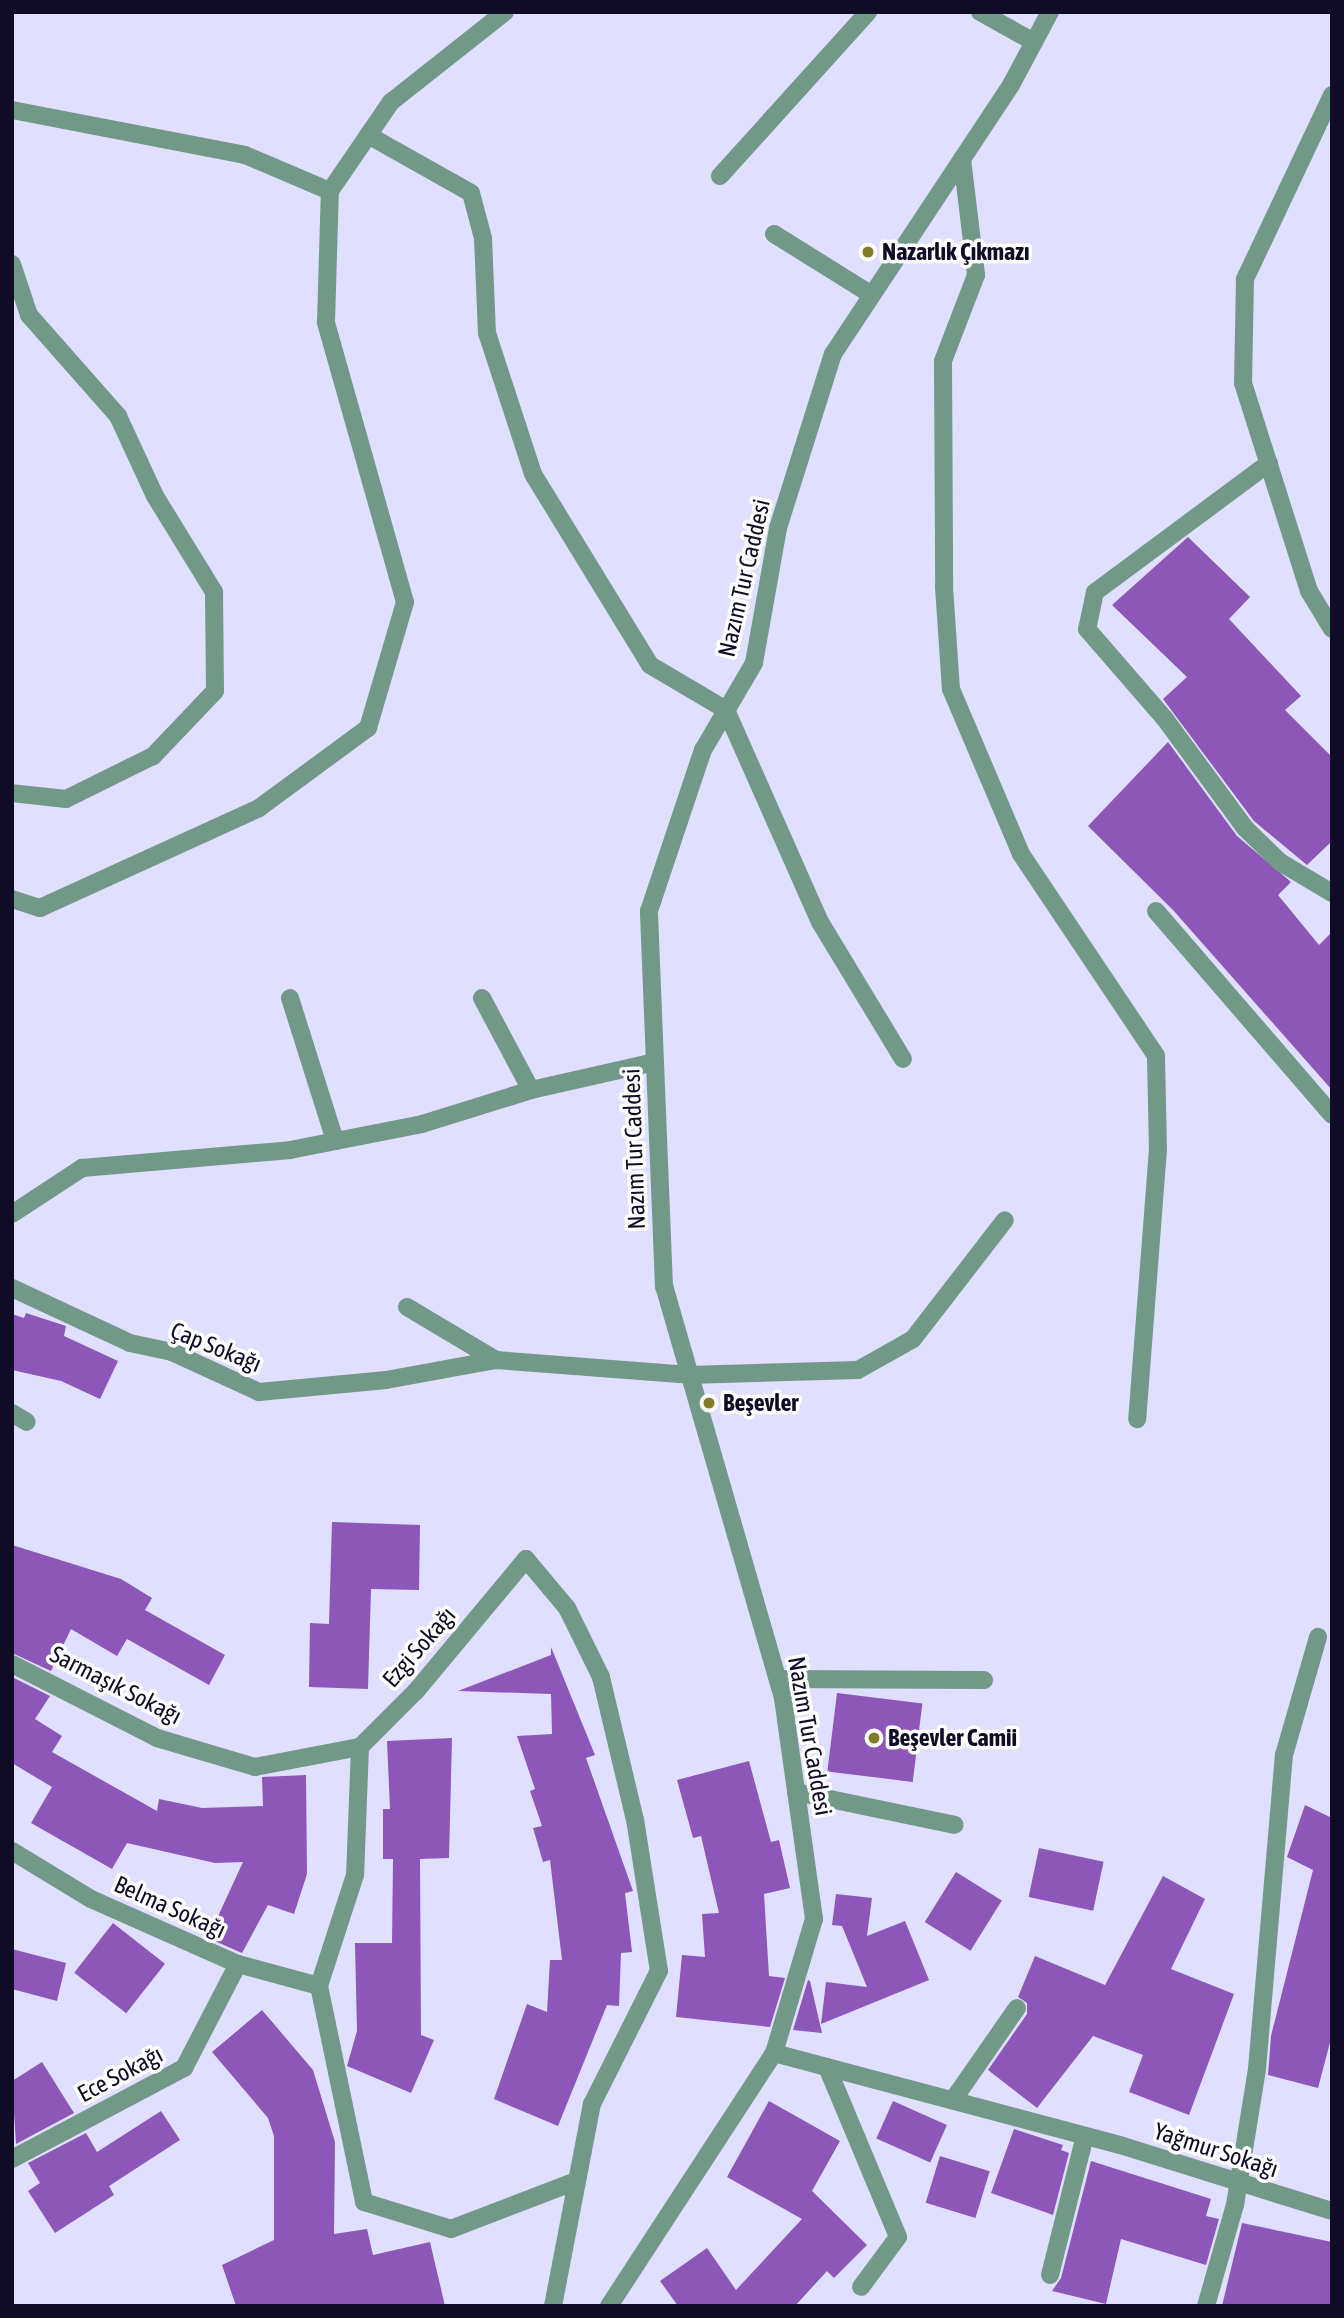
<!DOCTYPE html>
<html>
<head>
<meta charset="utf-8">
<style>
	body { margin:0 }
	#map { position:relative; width:1344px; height:2318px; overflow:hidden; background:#e0dfff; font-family:"Asap Condensed",sans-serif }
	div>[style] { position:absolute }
	.building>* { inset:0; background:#8c57b8; transform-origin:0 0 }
	.minor>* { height:18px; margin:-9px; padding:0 9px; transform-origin:9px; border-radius:9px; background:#729888 }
	.dots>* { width:19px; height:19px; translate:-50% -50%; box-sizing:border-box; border:4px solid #fff; border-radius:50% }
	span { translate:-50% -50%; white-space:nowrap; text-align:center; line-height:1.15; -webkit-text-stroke:7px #fff; paint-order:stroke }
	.poi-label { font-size:24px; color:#100b26; font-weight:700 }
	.left { translate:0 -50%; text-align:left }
	.street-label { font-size:24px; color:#100b26 }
	.frame { position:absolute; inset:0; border:14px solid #100b26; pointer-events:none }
</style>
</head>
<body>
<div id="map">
	<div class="building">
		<i style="clip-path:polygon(1188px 537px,1250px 597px,1229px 619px,1301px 696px,1285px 710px,1332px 757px,1332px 841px,1307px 865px,1254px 821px,1163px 699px,1187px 677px,1112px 605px)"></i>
		<i style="clip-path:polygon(1168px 742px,1237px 836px,1291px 882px,1278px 895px,1319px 945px,1332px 932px,1332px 1090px,1173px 910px,1088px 826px)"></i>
		<i style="clip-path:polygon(26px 1313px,66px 1326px,64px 1336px,118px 1361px,100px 1399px,61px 1381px,12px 1370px,12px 1314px,24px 1318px)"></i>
		<i style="clip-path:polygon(332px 1522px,420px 1525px,419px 1590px,371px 1589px,368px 1689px,309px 1687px,310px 1623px,329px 1624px)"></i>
		<i style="clip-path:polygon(12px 1545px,121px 1579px,152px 1598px,145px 1610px,225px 1655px,209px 1685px,127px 1639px,117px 1656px,71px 1629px,51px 1671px,12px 1653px)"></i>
		<i style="clip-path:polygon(551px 1647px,595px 1755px,586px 1758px,633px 1891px,625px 1893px,632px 1952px,621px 1953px,619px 2006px,607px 2005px,558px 2126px,494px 2099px,527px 2004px,547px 2012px,550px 1960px,562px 1960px,550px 1860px,543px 1862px,533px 1828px,542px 1826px,530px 1791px,535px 1789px,517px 1736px,552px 1734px,551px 1694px,458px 1691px,551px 1655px)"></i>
		<i style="clip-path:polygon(12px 1677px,50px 1696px,35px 1719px,62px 1736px,52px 1752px,157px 1811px,159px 1799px,202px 1808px,263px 1806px,262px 1777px,306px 1775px,307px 1874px,294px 1914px,268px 1905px,242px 1953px,208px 1938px,243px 1862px,215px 1863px,127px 1843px,112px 1869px,31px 1823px,52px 1787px,12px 1763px)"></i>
		<i style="left:837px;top:1693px;width:86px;height:79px;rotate:7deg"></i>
		<i style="clip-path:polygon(452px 1738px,449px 1858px,420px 1859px,421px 2035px,434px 2040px,411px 2093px,347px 2066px,357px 2031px,355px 1943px,392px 1943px,393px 1859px,383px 1859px,383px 1809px,390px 1809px,387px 1741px)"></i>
		<i style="clip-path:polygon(749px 1761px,771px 1842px,779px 1840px,790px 1888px,764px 1894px,769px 1976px,785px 1978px,770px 2027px,676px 2017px,682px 1955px,705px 1957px,702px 1914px,719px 1913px,701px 1836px,693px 1838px,677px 1780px)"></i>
		<i style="clip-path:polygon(1305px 1805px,1332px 1818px,1332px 2035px,1318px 2088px,1268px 2075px,1271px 2036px,1313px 1870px,1287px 1857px)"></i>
		<i style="left:1039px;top:1848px;width:66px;height:50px;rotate:12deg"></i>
		<i style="left:956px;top:1872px;width:54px;height:59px;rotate:32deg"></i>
		<i style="clip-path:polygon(1163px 1876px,1205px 1899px,1171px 1969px,1234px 1994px,1189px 2115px,1129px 2092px,1143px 2055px,1093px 2036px,1037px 2108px,988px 2070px,1027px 2014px,1027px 2003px,1018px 1997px,1035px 1956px,1105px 1985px)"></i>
		<i style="clip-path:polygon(836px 1894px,872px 1898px,867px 1936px,905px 1921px,929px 1980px,821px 2024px,826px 1982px,867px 1987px,842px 1926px,832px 1925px)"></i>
		<i style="left:113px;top:1923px;width:66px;height:63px;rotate:38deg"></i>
		<i style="clip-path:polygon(12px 1949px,66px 1963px,57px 2001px,12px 1989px)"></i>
		<i style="clip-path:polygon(808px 1980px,810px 1981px,822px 2033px,793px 2030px)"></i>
		<i style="clip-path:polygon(262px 2010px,313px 2070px,335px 2142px,334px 2234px,367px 2229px,373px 2255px,430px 2242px,445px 2306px,236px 2306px,222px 2265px,274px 2240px,274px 2136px,268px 2118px,212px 2052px)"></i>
		<i style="clip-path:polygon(42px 2062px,74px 2113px,16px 2144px,12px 2081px)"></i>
		<i style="clip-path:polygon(769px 2101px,840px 2141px,812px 2191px,867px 2245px,834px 2278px,827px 2271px,795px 2306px,678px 2306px,660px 2281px,707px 2248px,736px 2290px,802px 2219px,727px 2177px)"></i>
		<i style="left:893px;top:2101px;width:59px;height:41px;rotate:24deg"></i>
		<i style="clip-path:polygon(161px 2111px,180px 2140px,109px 2186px,114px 2195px,55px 2233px,28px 2191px,40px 2183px,28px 2163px,86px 2133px,97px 2152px)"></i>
		<i style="clip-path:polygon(1014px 2129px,1063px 2145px,1061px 2150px,1069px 2153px,1053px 2215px,991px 2193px)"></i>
		<i style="left:940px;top:2156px;width:52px;height:49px;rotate:17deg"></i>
		<i style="clip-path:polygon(1091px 2161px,1211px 2199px,1206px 2216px,1219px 2219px,1206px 2265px,1121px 2239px,1106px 2304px,1052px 2291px,1061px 2278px)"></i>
		<i style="clip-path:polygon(1242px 2223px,1332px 2242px,1332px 2306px,1222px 2306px)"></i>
	</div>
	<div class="minor">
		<i style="left:980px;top:12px;width:62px;rotate:29.1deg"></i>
		<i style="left:1332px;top:95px;width:204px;rotate:115.3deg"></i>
		<i style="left:1245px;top:279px;width:104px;rotate:91.1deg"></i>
		<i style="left:1243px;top:383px;width:218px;rotate:72.4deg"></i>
		<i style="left:1309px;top:591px;width:44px;rotate:58.8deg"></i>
		<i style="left:12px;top:110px;width:237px;rotate:10.9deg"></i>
		<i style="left:245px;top:155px;width:92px;rotate:23deg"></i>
		<i style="left:368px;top:135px;width:118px;rotate:29.4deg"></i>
		<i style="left:471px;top:193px;width:47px;rotate:75.1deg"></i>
		<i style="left:483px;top:238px;width:95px;rotate:87.6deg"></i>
		<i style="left:487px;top:333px;width:148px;rotate:71.9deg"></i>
		<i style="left:533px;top:474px;width:224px;rotate:58.5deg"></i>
		<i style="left:650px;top:665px;width:88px;rotate:30.6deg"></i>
		<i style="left:726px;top:710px;width:232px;rotate:66.1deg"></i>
		<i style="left:820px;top:922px;width:160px;rotate:58.8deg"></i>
		<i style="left:962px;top:159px;width:117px;rotate:83.1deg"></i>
		<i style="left:976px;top:275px;width:92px;rotate:111deg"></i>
		<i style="left:943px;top:361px;width:226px;rotate:89.7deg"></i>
		<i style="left:944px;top:587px;width:102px;rotate:86.1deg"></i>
		<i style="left:951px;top:689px;width:179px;rotate:67deg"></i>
		<i style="left:1021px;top:854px;width:243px;rotate:56.2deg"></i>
		<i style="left:1156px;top:1056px;width:93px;rotate:88.8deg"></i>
		<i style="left:1158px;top:1149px;width:271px;rotate:94.4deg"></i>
		<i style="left:720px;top:176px;width:221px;rotate:-47.9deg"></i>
		<i style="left:774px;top:234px;width:115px;rotate:31.9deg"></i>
		<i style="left:12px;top:264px;width:54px;rotate:71.6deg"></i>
		<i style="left:29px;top:315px;width:135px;rotate:48.6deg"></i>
		<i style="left:118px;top:416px;width:88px;rotate:65.2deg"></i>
		<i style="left:155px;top:496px;width:113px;rotate:58.4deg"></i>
		<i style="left:214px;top:592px;width:99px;rotate:89.4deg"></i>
		<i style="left:215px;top:691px;width:90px;rotate:133.6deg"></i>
		<i style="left:153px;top:756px;width:97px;rotate:153.7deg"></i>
		<i style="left:66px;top:799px;width:54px;rotate:-173.7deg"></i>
		<i style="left:1269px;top:463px;width:217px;rotate:143.4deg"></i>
		<i style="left:1095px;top:592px;width:38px;rotate:102deg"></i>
		<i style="left:1087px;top:629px;width:119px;rotate:49.1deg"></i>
		<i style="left:1165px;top:719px;width:135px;rotate:53.7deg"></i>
		<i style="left:1245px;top:828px;width:49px;rotate:44.2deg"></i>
		<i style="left:1280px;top:862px;width:61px;rotate:30.8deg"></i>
		<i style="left:12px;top:899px;width:29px;rotate:18deg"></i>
		<i style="left:40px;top:908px;width:241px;rotate:-24.5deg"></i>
		<i style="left:259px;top:808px;width:135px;rotate:-36.3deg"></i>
		<i style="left:368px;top:728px;width:131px;rotate:-73.6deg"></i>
		<i style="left:405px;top:602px;width:291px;rotate:-105.8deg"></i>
		<i style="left:326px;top:322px;width:131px;rotate:-88.3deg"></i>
		<i style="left:330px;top:191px;width:108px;rotate:-55.6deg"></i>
		<i style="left:391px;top:102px;width:145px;rotate:-38.3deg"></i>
		<i style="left:1156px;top:911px;width:269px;rotate:49.2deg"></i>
		<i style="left:290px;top:998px;width:150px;rotate:72.5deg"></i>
		<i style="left:482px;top:998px;width:104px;rotate:62deg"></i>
		<i style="left:12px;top:1214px;width:84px;rotate:-33.3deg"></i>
		<i style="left:82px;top:1168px;width:209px;rotate:-4.9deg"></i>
		<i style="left:290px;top:1150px;width:135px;rotate:-11.1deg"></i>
		<i style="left:422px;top:1124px;width:114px;rotate:-17.3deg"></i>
		<i style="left:531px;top:1090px;width:127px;rotate:-12.7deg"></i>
		<i style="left:12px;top:1288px;width:130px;rotate:25deg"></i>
		<i style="left:130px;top:1343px;width:43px;rotate:12.1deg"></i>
		<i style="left:172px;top:1352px;width:96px;rotate:24.7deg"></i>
		<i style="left:259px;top:1392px;width:128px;rotate:-5.4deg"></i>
		<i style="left:386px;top:1380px;width:112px;rotate:-10.3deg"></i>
		<i style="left:496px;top:1360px;width:194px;rotate:4.4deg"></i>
		<i style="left:689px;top:1375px;width:169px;rotate:-1.7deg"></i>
		<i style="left:858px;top:1370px;width:63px;rotate:-29.4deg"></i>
		<i style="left:913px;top:1339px;width:150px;rotate:-52.3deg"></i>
		<i style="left:407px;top:1307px;width:104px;rotate:30.8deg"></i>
		<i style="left:12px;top:1413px;width:17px;rotate:31deg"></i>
		<i style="left:12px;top:1664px;width:163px;rotate:27deg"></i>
		<i style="left:157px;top:1738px;width:102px;rotate:16.5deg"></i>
		<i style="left:255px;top:1767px;width:107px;rotate:-10.8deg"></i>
		<i style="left:778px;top:1679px;width:206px;rotate:0.3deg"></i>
		<i style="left:796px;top:1792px;width:162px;rotate:11.7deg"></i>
		<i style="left:12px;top:1851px;width:92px;rotate:31.3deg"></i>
		<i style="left:91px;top:1899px;width:161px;rotate:23.9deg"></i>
		<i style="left:238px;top:1964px;width:84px;rotate:15.2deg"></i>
		<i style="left:774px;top:2053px;width:358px;rotate:14.9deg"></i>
		<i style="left:1120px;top:2145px;width:222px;rotate:17.3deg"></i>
		<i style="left:827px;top:2067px;width:184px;rotate:67.3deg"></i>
		<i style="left:898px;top:2237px;width:62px;rotate:126.5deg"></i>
		<i style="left:953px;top:2100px;width:112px;rotate:-55.2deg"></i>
		<i style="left:12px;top:2159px;width:195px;rotate:-27.9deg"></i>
		<i style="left:184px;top:2068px;width:117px;rotate:-62.6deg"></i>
		<i style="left:1050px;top:2275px;width:143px;rotate:-75.9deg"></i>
		<i style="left:553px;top:2306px;width:206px;rotate:-79.1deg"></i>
		<i style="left:592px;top:2104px;width:149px;rotate:-63.3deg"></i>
		<i style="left:659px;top:1971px;width:153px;rotate:-99deg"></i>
		<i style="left:635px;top:1820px;width:147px;rotate:-103.4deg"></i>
		<i style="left:601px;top:1677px;width:77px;rotate:-116.2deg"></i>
		<i style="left:567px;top:1608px;width:64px;rotate:-129.9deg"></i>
		<i style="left:526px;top:1559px;width:173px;rotate:129.8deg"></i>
		<i style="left:415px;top:1692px;width:78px;rotate:135deg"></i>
		<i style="left:360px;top:1747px;width:128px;rotate:92.2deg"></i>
		<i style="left:355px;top:1875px;width:117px;rotate:108deg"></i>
		<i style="left:319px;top:1986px;width:221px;rotate:78.2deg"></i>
		<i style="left:364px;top:2202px;width:91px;rotate:17.2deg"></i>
		<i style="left:451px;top:2229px;width:134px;rotate:-21deg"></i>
		<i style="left:609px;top:2306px;width:302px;rotate:-56.9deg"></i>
		<i style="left:774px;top:2053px;width:140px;rotate:-73.4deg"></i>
		<i style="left:814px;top:1919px;width:223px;rotate:-98deg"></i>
		<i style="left:783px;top:1698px;width:428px;rotate:-106.1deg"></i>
		<i style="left:664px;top:1287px;width:376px;rotate:-92.3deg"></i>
		<i style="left:649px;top:911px;width:170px;rotate:-71.5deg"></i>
		<i style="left:703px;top:750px;width:101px;rotate:-59.6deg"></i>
		<i style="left:754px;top:663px;width:137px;rotate:-79.9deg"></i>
		<i style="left:778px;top:528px;width:182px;rotate:-72.5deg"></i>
		<i style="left:833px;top:354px;width:323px;rotate:-56.5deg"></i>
		<i style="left:1011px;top:85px;width:83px;rotate:-61.9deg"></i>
		<i style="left:1206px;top:2306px;width:105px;rotate:-74deg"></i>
		<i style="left:1235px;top:2205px;width:138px;rotate:-80.8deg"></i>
		<i style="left:1257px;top:2069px;width:315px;rotate:-85.1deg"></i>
		<i style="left:1284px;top:1755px;width:123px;rotate:-73.9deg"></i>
	</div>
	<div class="dots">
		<i style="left:868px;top:252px;background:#817d25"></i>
		<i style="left:709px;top:1403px;background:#817d25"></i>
		<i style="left:874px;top:1738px;background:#817d25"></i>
	</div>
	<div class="poi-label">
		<span class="left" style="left:882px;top:252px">Nazarlık Çıkmazı</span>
		<span class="left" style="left:723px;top:1403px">Beşevler</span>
		<span class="left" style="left:888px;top:1738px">Beşevler Camii</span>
	</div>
	<div class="street-label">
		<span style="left:744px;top:578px;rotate:-77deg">Nazım Tur Caddesi</span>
		<span style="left:634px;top:1149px;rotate:-92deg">Nazım Tur Caddesi</span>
		<span style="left:216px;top:1347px;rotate:22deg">Çap Sokağı</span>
		<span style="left:419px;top:1647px;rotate:-49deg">Ezgi Sokağı</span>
		<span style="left:116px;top:1685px;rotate:27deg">Sarmaşık Sokağı</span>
		<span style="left:810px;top:1736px;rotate:80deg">Nazım Tur Caddesi</span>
		<span style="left:170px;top:1907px;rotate:24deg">Belma Sokağı</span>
		<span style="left:120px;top:2074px;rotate:-28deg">Ece Sokağı</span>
		<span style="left:1216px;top:2150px;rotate:18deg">Yağmur Sokağı</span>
	</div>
	<div class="frame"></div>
</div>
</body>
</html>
